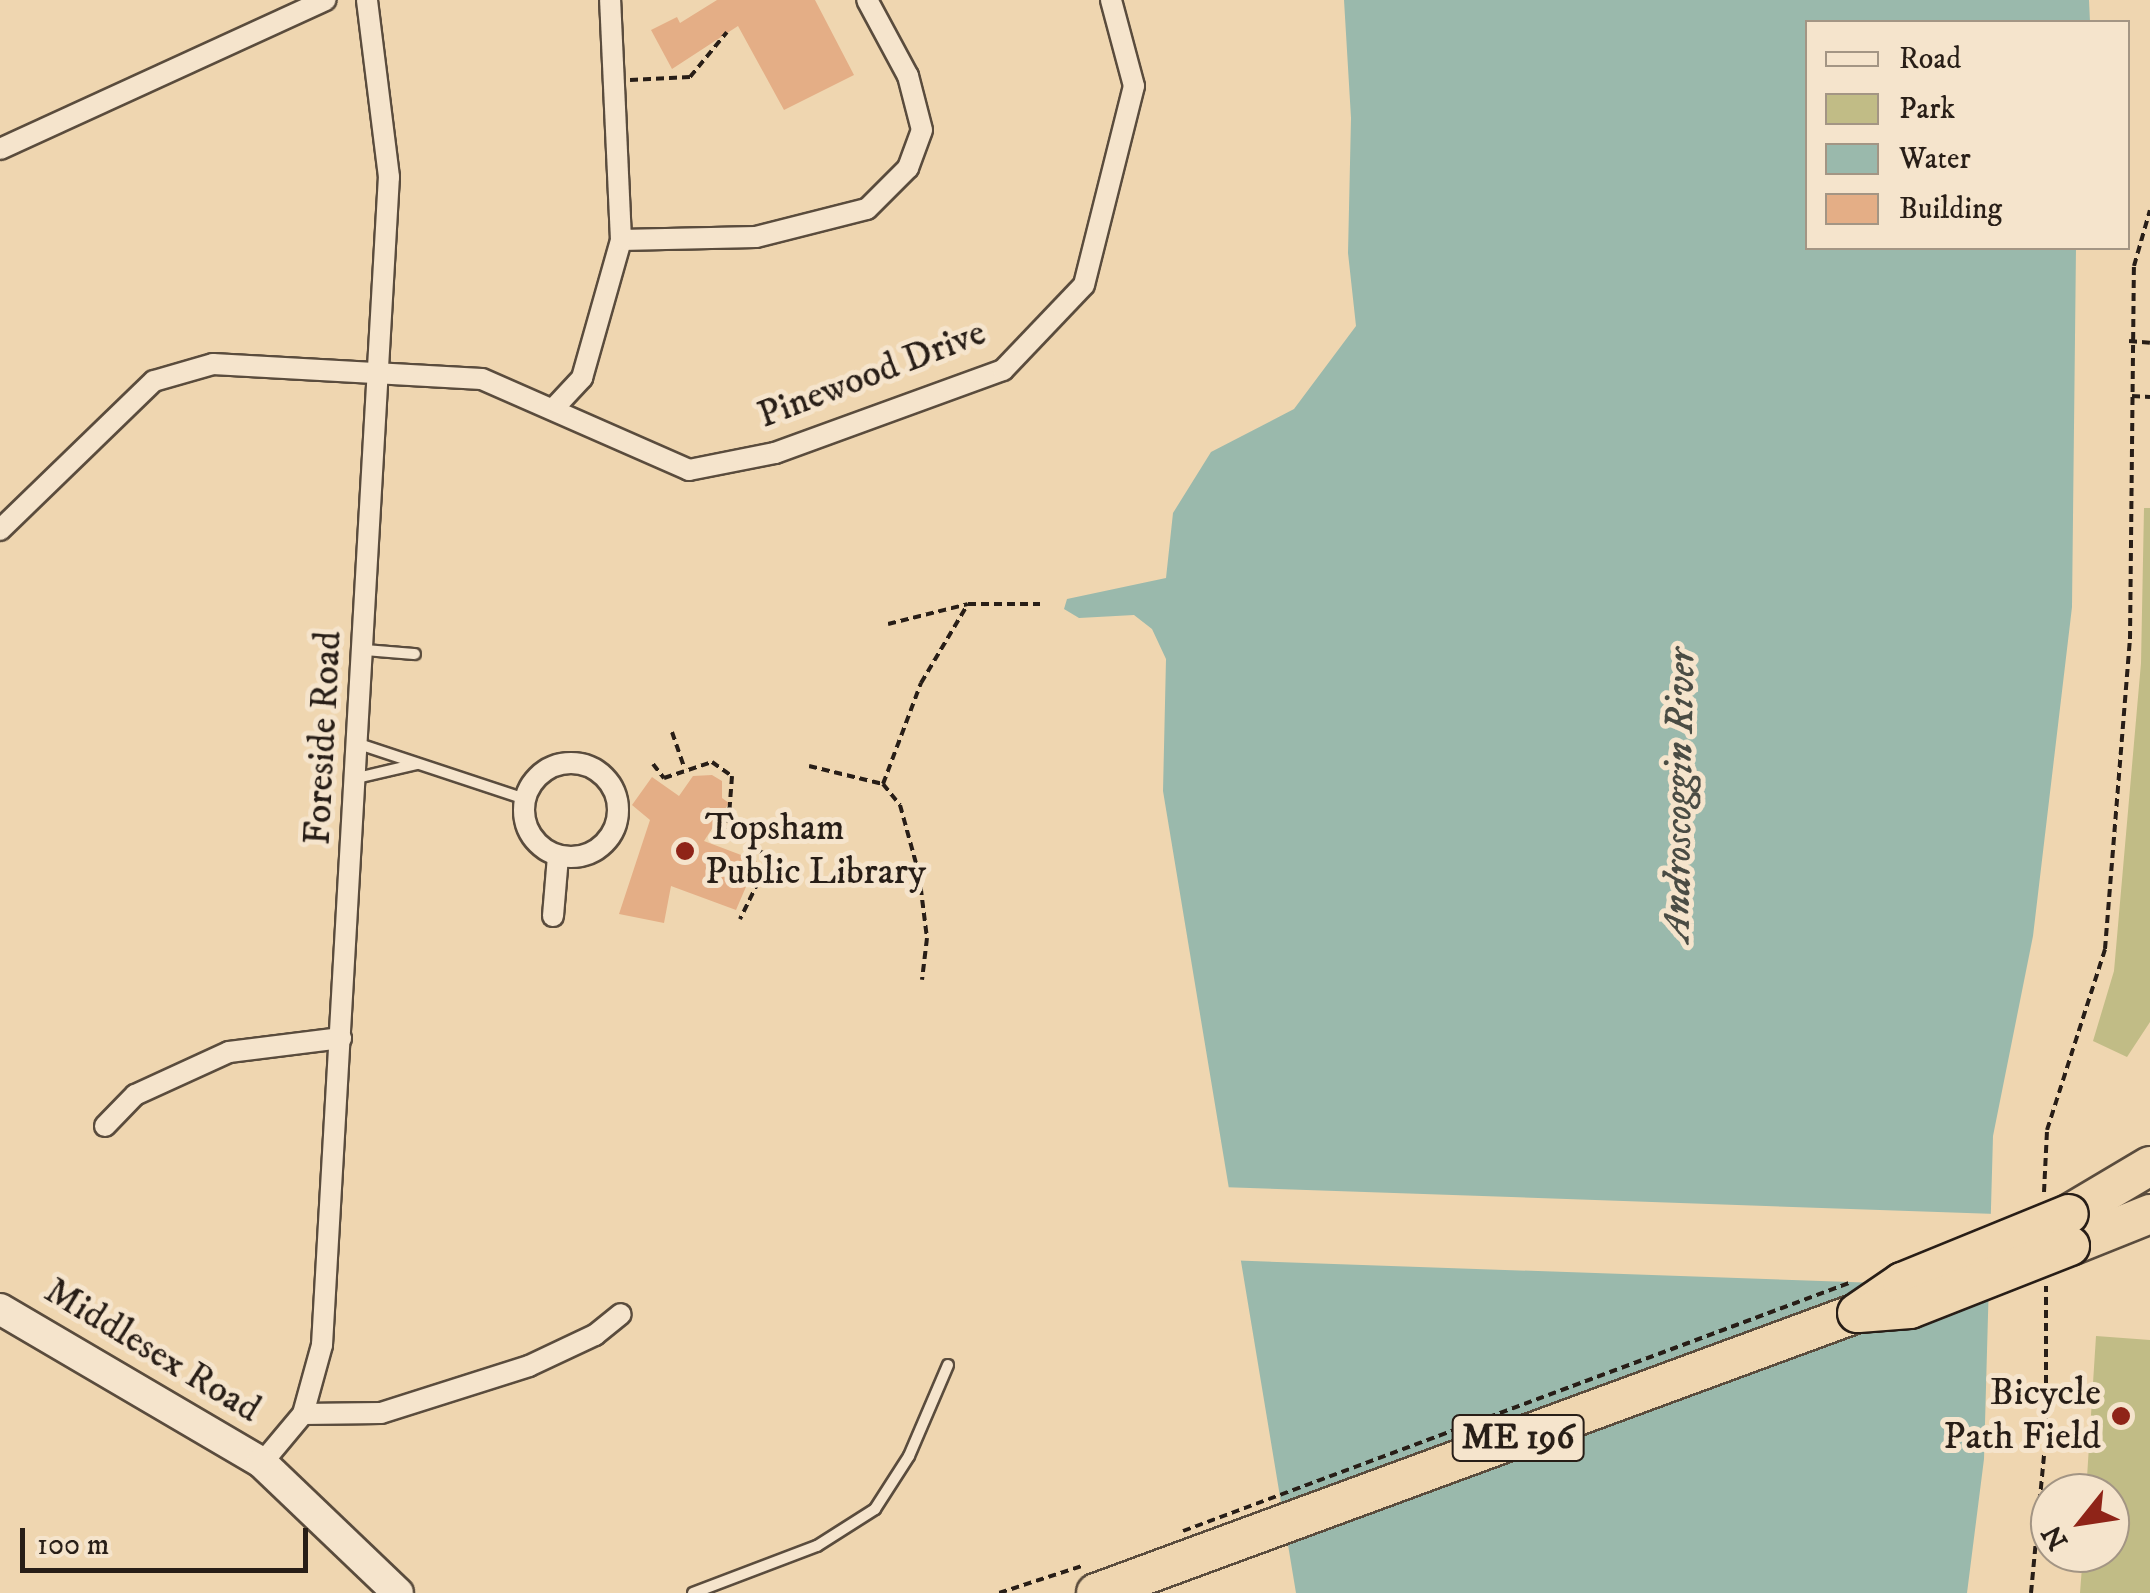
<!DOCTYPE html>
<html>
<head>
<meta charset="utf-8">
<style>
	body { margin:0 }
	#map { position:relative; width:2150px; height:1593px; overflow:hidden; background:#efd6b0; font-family:"IM FELL DW Pica",serif }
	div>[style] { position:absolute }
	.green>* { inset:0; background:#c1bc86 }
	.water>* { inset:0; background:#9ab9ac }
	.pier>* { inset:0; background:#efd6b0; transform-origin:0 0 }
	.building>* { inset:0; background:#e4ae86 }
	.path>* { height:4px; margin-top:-2px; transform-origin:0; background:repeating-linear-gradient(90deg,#281e17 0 8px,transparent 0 13px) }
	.roads { filter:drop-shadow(2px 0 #5a4c3d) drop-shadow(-2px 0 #5a4c3d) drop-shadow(0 2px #5a4c3d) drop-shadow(0 -2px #5a4c3d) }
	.lane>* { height:10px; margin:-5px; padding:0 5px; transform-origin:5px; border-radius:5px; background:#f5e4cc }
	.street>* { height:20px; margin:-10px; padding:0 10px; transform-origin:10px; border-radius:10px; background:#f5e4cc }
	.street>.ring { margin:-10px; padding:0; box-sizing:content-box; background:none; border:20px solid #f5e4cc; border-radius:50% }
	.secondary>* { height:30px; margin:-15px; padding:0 15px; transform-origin:15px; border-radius:15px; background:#f5e4cc }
	.highway>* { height:38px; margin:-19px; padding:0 19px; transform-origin:19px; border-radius:19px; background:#efd6b0 }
	.path-bridge>* { height:4px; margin-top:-2px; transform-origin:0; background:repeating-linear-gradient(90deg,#281e17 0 8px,transparent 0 13px) }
	.bridges { filter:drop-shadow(2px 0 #281e17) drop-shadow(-2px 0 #281e17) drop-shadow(0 2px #281e17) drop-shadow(0 -2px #281e17) }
	.highway-bridge>* { height:38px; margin:-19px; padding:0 19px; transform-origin:19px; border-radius:19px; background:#efd6b0 }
	.dots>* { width:28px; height:28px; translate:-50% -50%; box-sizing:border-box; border:5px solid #f5e4cc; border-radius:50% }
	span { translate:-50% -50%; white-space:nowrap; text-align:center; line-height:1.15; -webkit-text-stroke:10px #f5e4cc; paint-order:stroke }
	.shield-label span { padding:2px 8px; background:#f5e4cc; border:2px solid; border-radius:8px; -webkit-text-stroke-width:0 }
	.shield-label { font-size:35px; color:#281e17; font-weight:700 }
	.street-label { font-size:38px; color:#281e17 }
	.poi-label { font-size:38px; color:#281e17 }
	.left { translate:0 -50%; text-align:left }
	.right { translate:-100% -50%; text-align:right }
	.water-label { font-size:40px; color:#4a4c44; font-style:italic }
	.legend { position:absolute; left:1805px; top:20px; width:325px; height:230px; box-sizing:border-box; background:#f5e4cc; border:2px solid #a39584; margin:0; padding:12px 18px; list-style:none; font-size:30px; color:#281e17 }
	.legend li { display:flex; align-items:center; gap:20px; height:50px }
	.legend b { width:50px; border:2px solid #a39584 }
	.north { position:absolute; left:2030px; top:1473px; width:100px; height:100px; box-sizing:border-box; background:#f5e4cc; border:2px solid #a39584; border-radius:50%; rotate:240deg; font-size:28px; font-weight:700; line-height:40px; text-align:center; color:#281e17 }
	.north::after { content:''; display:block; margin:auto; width:35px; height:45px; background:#8f2418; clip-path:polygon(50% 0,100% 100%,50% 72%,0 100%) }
	.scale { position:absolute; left:20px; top:1528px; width:288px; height:45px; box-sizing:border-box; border:5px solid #281e17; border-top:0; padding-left:12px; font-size:30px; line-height:35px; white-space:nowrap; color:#281e17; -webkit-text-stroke:8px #f5e4cc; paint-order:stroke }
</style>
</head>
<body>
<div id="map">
	<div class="green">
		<i style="clip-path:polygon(2144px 508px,2150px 508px,2150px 1022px,2127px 1057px,2093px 1041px,2114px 971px,2141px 663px)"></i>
		<i style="clip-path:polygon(2096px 1336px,2150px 1340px,2150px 1593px,2080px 1593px,2083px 1553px,2110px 1553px,2110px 1493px,2086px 1493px)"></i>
	</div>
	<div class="water">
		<i style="clip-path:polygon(1344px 0,2089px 0,2090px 22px,1808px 22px,1808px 248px,2076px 248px,2072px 607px,2033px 936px,1993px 1136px,1984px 1459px,1967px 1593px,1296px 1593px,1163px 791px,1166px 659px,1152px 629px,1134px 615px,1079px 618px,1064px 609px,1067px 599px,1166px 578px,1173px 513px,1211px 452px,1294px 409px,1356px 326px,1348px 253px,1351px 118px)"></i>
	</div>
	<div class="pier">
		<i style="left:1996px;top:1214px;width:73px;height:776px;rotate:92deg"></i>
	</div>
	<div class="building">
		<i style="clip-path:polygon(717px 0,815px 0,854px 75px,784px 110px,738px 26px,672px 69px,651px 30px,677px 17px,680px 23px)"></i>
		<i style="clip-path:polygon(712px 775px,722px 781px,722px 798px,729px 803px,704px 841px,757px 861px,736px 910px,671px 886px,664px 923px,619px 914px,650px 820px,632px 805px,652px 777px,679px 796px,693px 776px)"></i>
	</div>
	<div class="path">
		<i style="left:630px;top:80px;width:60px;rotate:-2.9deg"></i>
		<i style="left:690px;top:77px;width:58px;rotate:-50.6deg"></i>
		<i style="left:2129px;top:341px;width:21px;rotate:5deg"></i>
		<i style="left:2132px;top:396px;width:18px;rotate:3deg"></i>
		<i style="left:888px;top:624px;width:82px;rotate:-14deg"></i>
		<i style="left:672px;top:732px;width:39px;rotate:71deg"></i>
		<i style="left:653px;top:764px;width:18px;rotate:52deg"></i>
		<i style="left:664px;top:778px;width:51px;rotate:-18.4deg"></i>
		<i style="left:712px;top:762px;width:24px;rotate:35deg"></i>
		<i style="left:732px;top:776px;width:53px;rotate:94.3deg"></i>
		<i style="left:728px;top:829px;width:51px;rotate:34.6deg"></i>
		<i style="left:770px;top:858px;width:68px;rotate:116.2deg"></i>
		<i style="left:809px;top:766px;width:76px;rotate:13.7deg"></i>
		<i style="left:883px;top:784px;width:27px;rotate:51deg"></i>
		<i style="left:900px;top:805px;width:72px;rotate:74.6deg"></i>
		<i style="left:919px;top:874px;width:64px;rotate:82.9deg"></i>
		<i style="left:927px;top:938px;width:42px;rotate:96.8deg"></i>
		<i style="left:883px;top:784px;width:108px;rotate:-69.4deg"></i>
		<i style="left:921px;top:683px;width:92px;rotate:-59.3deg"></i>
		<i style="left:968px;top:604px;width:72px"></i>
		<i style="left:2044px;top:1192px;width:62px;rotate:-87.2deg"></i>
		<i style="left:2047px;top:1130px;width:190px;rotate:-72.2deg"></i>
		<i style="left:2105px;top:949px;width:311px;rotate:-85.4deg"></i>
		<i style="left:2130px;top:639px;width:373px;rotate:-89.4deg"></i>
		<i style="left:2134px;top:266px;width:58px;rotate:-74.1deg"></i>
		<i style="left:999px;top:1593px;width:90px;rotate:-18deg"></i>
		<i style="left:2031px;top:1593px;width:159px;rotate:-84.6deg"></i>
		<i style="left:2046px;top:1435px;width:149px;rotate:-90deg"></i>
	</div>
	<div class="roads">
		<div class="lane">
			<i style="left:364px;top:650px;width:51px;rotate:4.5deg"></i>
			<i style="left:359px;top:744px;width:175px;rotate:18.3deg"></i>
			<i style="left:357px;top:778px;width:62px;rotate:-13.1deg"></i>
			<i style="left:693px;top:1593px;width:133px;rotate:-20.8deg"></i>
			<i style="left:817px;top:1546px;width:69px;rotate:-32.5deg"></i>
			<i style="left:875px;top:1509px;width:63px;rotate:-57.3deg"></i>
			<i style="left:909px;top:1456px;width:99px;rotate:-66.8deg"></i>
		</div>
		<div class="street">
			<i style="left:0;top:149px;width:358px;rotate:-24.6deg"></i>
			<i style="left:621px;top:240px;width:135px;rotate:-1.3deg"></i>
			<i style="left:756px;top:237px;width:114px;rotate:-14.2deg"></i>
			<i style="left:867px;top:209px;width:58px;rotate:-45deg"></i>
			<i style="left:908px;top:168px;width:40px;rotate:-69.8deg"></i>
			<i style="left:922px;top:130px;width:56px;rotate:-104.5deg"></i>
			<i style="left:908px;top:76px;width:86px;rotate:-118.3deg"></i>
			<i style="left:555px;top:407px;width:40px;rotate:-47deg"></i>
			<i style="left:582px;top:378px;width:143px;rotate:-74.2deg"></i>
			<i style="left:621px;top:240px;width:240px;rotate:-92.6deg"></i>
			<i style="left:0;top:530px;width:214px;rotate:-44.1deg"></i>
			<i style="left:154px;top:381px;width:61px;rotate:-16.1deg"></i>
			<i style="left:213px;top:364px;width:269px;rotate:3.2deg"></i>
			<i style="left:482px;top:379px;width:226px;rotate:23.7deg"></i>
			<i style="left:689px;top:470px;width:88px;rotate:-11.2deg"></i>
			<i style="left:775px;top:453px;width:243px;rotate:-20deg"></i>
			<i style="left:1003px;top:370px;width:117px;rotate:-46.4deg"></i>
			<i style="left:1084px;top:285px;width:205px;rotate:-75.9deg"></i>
			<i style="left:1134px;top:86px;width:89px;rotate:-105deg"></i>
			<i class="ring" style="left:524px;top:763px;width:74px;height:74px"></i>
			<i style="left:553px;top:916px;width:60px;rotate:-85.2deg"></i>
			<i style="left:105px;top:1126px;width:43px;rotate:-45.9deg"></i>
			<i style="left:135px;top:1095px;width:103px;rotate:-24.6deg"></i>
			<i style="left:229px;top:1052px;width:113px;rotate:-7.1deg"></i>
			<i style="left:303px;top:1414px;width:78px;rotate:-0.7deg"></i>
			<i style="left:381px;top:1413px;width:155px;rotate:-17.6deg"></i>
			<i style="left:529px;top:1366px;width:73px;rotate:-25.2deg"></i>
			<i style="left:595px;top:1335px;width:33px;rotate:-39deg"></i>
			<i style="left:262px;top:1463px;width:64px;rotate:-50.1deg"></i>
			<i style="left:303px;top:1414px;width:72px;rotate:-74.6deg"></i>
			<i style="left:322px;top:1345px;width:1170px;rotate:-86.72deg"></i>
			<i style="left:389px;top:177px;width:178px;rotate:-97.1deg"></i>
		</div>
		<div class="secondary">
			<i style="left:0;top:1309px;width:304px;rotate:30.4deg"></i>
			<i style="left:262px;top:1463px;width:188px;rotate:43.7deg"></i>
		</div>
		<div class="highway">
			<i style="left:2069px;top:1214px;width:94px;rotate:-30.7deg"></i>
			<i style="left:2070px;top:1246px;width:86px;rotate:-21.8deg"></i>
			<i style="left:1096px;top:1593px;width:811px;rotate:-20.2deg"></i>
		</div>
	</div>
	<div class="path-bridge">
		<i style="left:1183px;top:1531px;width:711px;rotate:-20.42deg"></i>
	</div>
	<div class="bridges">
		<div class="highway-bridge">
			<i style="left:1857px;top:1313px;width:55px;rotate:-34.6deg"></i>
			<i style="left:1902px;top:1282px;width:180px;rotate:-22.2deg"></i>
			<i style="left:1859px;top:1313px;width:51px;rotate:-4.5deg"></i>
			<i style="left:1910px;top:1309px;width:172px;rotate:-21.5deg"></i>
		</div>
	</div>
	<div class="dots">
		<i style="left:685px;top:851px;background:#8f2418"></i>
		<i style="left:2121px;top:1416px;background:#8f2418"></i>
	</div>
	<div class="shield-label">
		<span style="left:1518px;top:1438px">ME 196</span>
	</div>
	<div class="street-label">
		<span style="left:872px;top:375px;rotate:-21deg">Pinewood Drive</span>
		<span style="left:324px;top:738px;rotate:-87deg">Foreside Road</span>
		<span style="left:152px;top:1351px;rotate:31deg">Middlesex Road</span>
	</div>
	<div class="poi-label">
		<span class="left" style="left:705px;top:851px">Topsham<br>Public Library</span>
		<span class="right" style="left:2101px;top:1416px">Bicycle<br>Path Field</span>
	</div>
	<div class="water-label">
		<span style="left:1680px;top:795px;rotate:-89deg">Androscoggin River</span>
	</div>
	<ul class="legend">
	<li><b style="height:12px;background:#f5e4cc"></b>Road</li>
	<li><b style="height:28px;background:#c1bc86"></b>Park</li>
	<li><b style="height:28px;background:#9ab9ac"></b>Water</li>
	<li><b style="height:28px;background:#e4ae86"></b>Building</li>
	</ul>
	<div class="north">N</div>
	<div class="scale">100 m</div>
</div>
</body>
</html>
